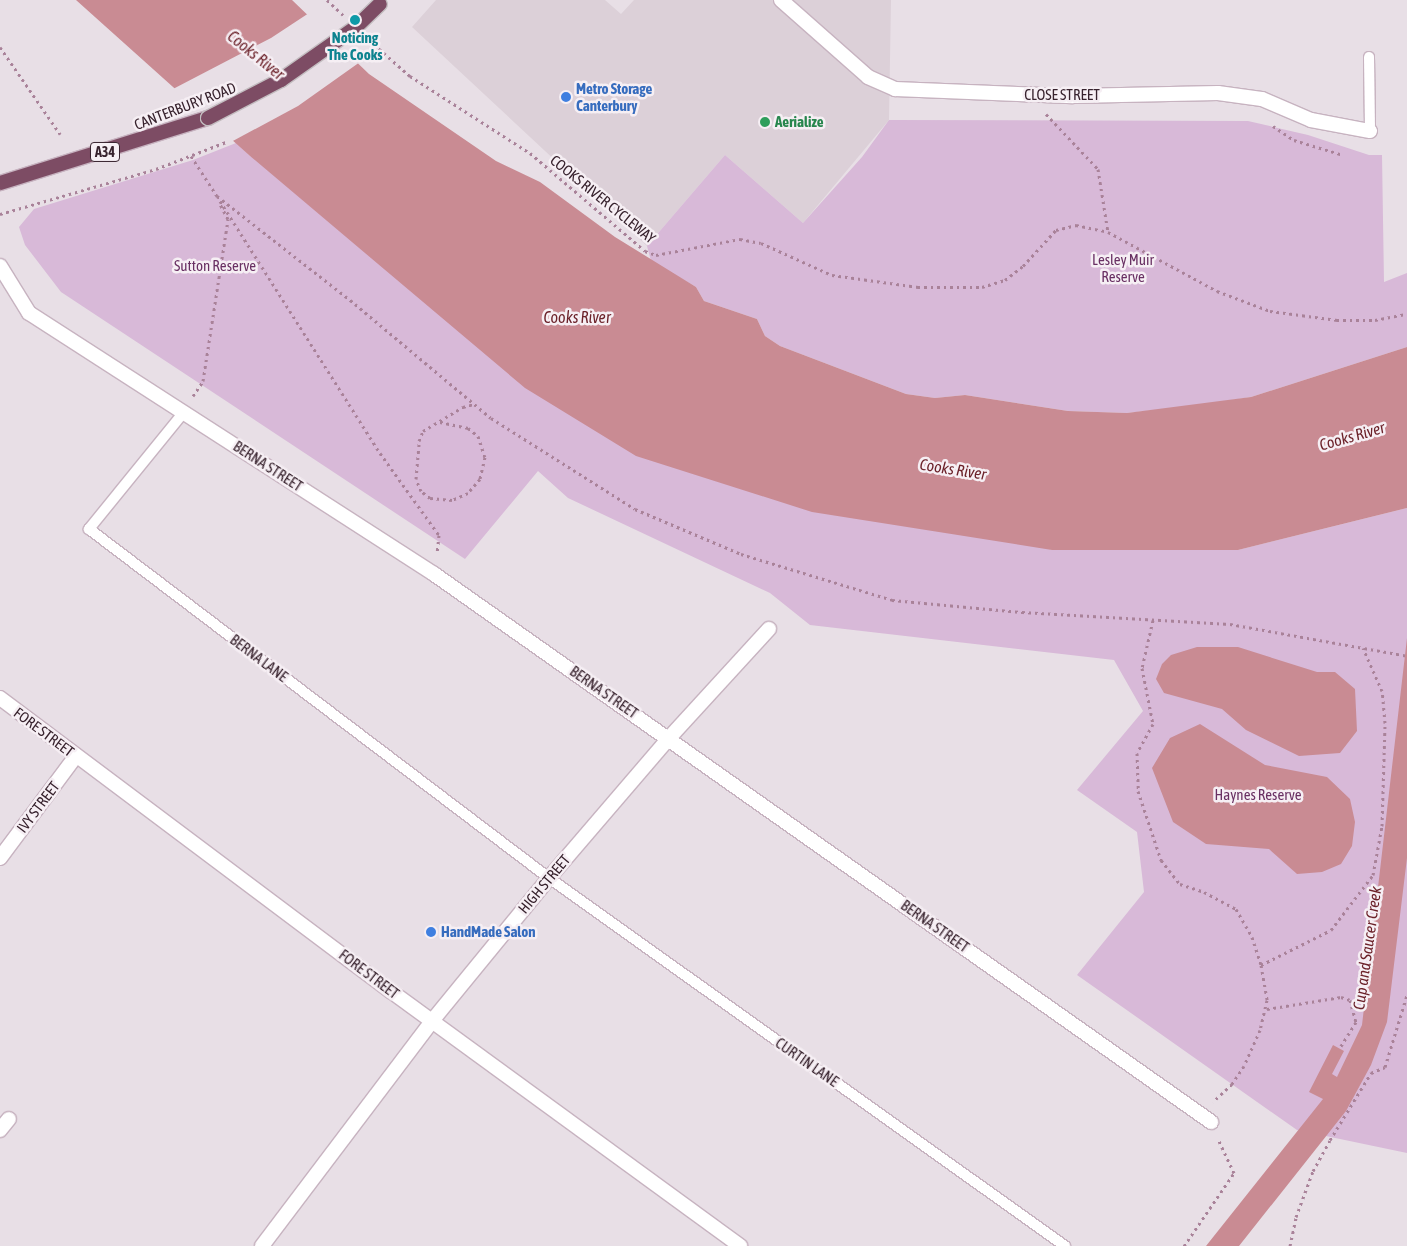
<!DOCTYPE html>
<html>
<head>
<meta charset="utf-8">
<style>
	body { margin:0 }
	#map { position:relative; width:1407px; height:1246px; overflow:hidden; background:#e8dfe6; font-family:"Asap Condensed",sans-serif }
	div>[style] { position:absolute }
	.built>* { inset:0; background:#dcd0d8 }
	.green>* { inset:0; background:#d8b9d8 }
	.water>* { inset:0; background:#c98b93 }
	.pier>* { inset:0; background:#e8dfe6 }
	.path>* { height:3px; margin-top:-1.5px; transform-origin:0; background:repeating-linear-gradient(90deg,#a98299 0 2.5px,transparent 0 6.5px) }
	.roads { filter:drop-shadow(1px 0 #c7b3c0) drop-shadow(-1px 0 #c7b3c0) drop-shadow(0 1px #c7b3c0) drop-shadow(0 -1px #c7b3c0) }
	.service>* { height:10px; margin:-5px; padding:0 5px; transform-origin:5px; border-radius:5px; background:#fff }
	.minor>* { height:14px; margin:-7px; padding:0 7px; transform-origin:7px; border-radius:7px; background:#fff }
	.secondary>* { height:14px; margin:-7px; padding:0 7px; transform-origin:7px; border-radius:7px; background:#fff }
	.trunk>* { height:14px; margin:-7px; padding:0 7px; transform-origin:7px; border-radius:7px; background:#7d4c64 }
	.bridges { filter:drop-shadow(1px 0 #c3bdc0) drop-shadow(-1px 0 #c3bdc0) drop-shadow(0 1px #c3bdc0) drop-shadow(0 -1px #c3bdc0) }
	.trunk-bridge>* { height:14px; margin:-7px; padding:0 7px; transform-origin:7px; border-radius:7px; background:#7d4c64 }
	.dots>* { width:14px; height:14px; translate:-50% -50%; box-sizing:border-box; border:2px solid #f6eff4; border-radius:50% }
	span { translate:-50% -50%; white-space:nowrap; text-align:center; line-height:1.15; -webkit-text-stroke:5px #f6eff4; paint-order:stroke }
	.shield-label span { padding:1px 4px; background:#f6eff4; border:1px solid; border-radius:4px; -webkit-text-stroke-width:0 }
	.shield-label { font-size:14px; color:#37222d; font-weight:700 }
	.culture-label { font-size:15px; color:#0d838f; font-weight:700 }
	.shop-label { font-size:15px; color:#366cbe; font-weight:700 }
	.left { translate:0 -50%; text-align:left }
	.street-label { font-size:15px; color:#37222d }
	.leisure-label { font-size:15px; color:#27864d; font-weight:700 }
	.park-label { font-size:15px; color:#693063 }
	.water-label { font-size:16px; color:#6c222a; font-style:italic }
</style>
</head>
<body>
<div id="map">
	<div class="built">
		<i style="clip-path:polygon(436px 0,605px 0,621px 14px,634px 0,891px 0,889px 120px,803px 223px,725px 155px,647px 246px,412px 27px)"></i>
	</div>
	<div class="green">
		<i style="clip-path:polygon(889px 120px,1248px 121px,1308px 135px,1369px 155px,1382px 155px,1384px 282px,1407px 273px,1407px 347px,1251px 397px,1194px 406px,1127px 413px,1068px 411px,965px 395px,935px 398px,906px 394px,780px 346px,765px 336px,757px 319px,704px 301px,696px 287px,651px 261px,647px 246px,725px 155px,803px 223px,862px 157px)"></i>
		<i style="clip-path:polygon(236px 143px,250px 156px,1052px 550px,1238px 550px,1407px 508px,1407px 1153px,1297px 1130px,1077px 975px,1144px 892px,1137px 832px,1077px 790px,1143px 711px,1114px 660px,810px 625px,770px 593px,568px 498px,538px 471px,465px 559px,61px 292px,25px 245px,19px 227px,34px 209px,193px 160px)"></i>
	</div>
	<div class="water">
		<i style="clip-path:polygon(76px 0,292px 0,369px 74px,496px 161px,540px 182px,615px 237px,696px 287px,704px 301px,757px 319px,765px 336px,780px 346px,906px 394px,935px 398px,965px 395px,1068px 411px,1127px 413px,1251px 397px,1407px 347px,1407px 508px,1238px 550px,1052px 550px,812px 512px,636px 456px,525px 388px,250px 156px)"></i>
		<i style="clip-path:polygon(1407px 638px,1407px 858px,1387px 1022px,1371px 1065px,1346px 1111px,1239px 1246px,1206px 1246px,1323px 1099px,1309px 1092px,1333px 1045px,1344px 1051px,1332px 1074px,1337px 1077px,1362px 1025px)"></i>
		<i style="clip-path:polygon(1197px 647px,1238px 647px,1317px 672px,1335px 672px,1355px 689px,1357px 731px,1340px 753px,1299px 756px,1246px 730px,1222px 709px,1164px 693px,1156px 679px,1162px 664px,1171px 655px)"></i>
		<i style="clip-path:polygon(1200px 724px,1265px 765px,1327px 777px,1350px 799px,1355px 822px,1352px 846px,1341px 864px,1322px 872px,1297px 874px,1269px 849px,1206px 844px,1173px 822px,1152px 768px,1170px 738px)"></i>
	</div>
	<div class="pier">
		<i style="clip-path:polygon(309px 13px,360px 62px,298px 106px,231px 142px,173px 89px,271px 38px)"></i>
	</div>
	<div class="path">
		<i style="left:327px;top:0;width:22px;rotate:43deg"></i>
		<i style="left:369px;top:40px;width:55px;rotate:41.3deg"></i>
		<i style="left:410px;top:76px;width:143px;rotate:32.7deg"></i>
		<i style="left:530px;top:153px;width:151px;rotate:40.4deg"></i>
		<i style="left:645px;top:251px;width:12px;rotate:20deg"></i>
		<i style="left:656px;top:255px;width:86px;rotate:-10.8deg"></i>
		<i style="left:740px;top:239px;width:21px;rotate:11deg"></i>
		<i style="left:761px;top:243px;width:78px;rotate:24.3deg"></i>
		<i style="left:832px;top:275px;width:87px;rotate:7.9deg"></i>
		<i style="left:918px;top:287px;width:64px"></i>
		<i style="left:982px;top:287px;width:24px;rotate:-17deg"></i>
		<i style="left:1005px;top:280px;width:23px;rotate:-38deg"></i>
		<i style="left:1023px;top:266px;width:49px;rotate:-47.5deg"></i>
		<i style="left:1056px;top:230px;width:21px;rotate:-14deg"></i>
		<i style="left:1076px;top:225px;width:33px;rotate:12deg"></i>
		<i style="left:1108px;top:232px;width:124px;rotate:28.4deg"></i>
		<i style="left:1217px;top:291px;width:57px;rotate:20.7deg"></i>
		<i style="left:1270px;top:311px;width:68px;rotate:7.7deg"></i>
		<i style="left:1337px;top:320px;width:38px"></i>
		<i style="left:1375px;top:320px;width:33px;rotate:-11deg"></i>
		<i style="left:0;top:47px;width:106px;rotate:55.4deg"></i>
		<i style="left:1046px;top:114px;width:76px;rotate:46.6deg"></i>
		<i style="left:1098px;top:169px;width:64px;rotate:81deg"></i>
		<i style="left:1273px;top:126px;width:25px;rotate:34deg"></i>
		<i style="left:1294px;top:140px;width:51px;rotate:17deg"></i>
		<i style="left:191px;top:156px;width:48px;rotate:57deg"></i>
		<i style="left:217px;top:196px;width:175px;rotate:38deg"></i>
		<i style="left:355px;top:304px;width:177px;rotate:40deg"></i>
		<i style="left:491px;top:418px;width:170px;rotate:32.3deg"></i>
		<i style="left:635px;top:509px;width:115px;rotate:23deg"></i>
		<i style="left:741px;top:554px;width:158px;rotate:16.9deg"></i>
		<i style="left:892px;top:600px;width:131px;rotate:5.3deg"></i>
		<i style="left:1022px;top:612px;width:208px;rotate:3.3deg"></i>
		<i style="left:1230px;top:624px;width:180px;rotate:10.2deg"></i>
		<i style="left:220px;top:201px;width:299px;rotate:57.6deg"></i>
		<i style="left:380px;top:453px;width:101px;rotate:54.3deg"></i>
		<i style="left:439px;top:535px;width:19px;rotate:96deg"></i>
		<i style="left:0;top:214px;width:162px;rotate:-16.1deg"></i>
		<i style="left:156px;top:169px;width:75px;rotate:-21.1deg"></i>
		<i style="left:193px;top:396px;width:18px;rotate:-56deg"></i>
		<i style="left:203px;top:381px;width:164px;rotate:-81.2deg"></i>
		<i style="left:228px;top:219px;width:17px;rotate:-118deg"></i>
		<i style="left:440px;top:422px;width:29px;rotate:12deg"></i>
		<i style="left:468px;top:428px;width:13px;rotate:39deg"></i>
		<i style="left:478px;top:436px;width:22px;rotate:72deg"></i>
		<i style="left:485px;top:457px;width:23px;rotate:103deg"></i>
		<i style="left:480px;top:479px;width:18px;rotate:131deg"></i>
		<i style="left:468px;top:493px;width:17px;rotate:156deg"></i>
		<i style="left:452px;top:500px;width:22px;rotate:-175deg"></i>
		<i style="left:430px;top:498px;width:11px;rotate:-142deg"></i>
		<i style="left:421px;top:491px;width:13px;rotate:-113deg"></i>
		<i style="left:416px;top:479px;width:38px;rotate:-85deg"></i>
		<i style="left:419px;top:441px;width:11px;rotate:-68deg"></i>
		<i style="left:423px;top:431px;width:47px;rotate:-31deg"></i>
		<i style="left:463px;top:407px;width:11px;rotate:-15deg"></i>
		<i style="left:1153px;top:620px;width:49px;rotate:102.9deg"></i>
		<i style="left:1142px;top:668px;width:57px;rotate:78.9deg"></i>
		<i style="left:1153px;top:724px;width:33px;rotate:119deg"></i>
		<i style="left:1137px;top:753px;width:38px;rotate:88deg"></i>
		<i style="left:1138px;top:791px;width:73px;rotate:71.6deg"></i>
		<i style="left:1161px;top:860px;width:31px;rotate:52deg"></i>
		<i style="left:1180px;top:884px;width:25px;rotate:18deg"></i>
		<i style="left:1204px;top:892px;width:36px;rotate:28deg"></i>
		<i style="left:1236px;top:909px;width:32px;rotate:60deg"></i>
		<i style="left:1252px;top:937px;width:29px;rotate:72deg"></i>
		<i style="left:1261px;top:965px;width:36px;rotate:80deg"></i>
		<i style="left:1267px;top:1000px;width:31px;rotate:103deg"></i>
		<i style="left:1260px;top:1030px;width:39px;rotate:114deg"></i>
		<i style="left:1244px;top:1066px;width:22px;rotate:124deg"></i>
		<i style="left:1232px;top:1084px;width:26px;rotate:137deg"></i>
		<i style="left:1261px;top:965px;width:78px;rotate:-26.6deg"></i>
		<i style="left:1331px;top:930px;width:69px;rotate:-52.6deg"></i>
		<i style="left:1373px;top:875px;width:50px;rotate:-79.6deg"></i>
		<i style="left:1382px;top:826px;width:103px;rotate:-88.3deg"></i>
		<i style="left:1385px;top:723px;width:32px;rotate:-95deg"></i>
		<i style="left:1382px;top:691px;width:47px;rotate:-113.8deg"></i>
		<i style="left:1267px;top:1009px;width:75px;rotate:-9.2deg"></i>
		<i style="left:1341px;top:997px;width:9px;rotate:18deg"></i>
		<i style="left:1350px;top:1000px;width:23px;rotate:75deg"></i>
		<i style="left:1356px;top:1022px;width:32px;rotate:122deg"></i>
		<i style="left:1184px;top:1246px;width:88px;rotate:-55.6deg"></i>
		<i style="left:1234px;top:1173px;width:38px;rotate:-115deg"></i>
		<i style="left:1290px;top:1246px;width:30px;rotate:-78deg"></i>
		<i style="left:1296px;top:1217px;width:49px;rotate:-69.7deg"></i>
		<i style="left:1313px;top:1171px;width:35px;rotate:-61deg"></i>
		<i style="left:1330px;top:1140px;width:79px;rotate:-58.5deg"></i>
		<i style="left:1371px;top:1073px;width:15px;rotate:-23deg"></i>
		<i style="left:1385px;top:1067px;width:75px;rotate:-73deg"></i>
	</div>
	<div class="roads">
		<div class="service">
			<i style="left:1369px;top:57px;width:74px;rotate:89.2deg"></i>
			<i style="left:184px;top:412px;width:151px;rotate:129.1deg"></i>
			<i style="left:89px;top:529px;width:577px;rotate:37.19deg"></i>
			<i style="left:549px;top:878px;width:634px;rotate:35.5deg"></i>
		</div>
		<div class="minor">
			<i style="left:781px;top:0;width:116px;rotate:41.5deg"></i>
			<i style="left:868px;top:77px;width:30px;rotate:24deg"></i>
			<i style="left:895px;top:89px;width:178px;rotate:2.3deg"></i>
			<i style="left:1073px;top:96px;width:145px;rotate:-1.2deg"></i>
			<i style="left:1218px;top:93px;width:44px;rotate:7.8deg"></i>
			<i style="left:1262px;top:99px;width:53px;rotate:23.2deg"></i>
			<i style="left:1311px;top:120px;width:60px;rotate:10.6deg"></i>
			<i style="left:0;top:266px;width:55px;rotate:58.3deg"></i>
			<i style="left:29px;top:313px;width:482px;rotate:32.8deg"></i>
			<i style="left:434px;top:574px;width:951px;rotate:35.19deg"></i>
			<i style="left:0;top:858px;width:127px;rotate:-53.3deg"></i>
			<i style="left:0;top:1130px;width:14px;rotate:-51deg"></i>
			<i style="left:262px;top:1246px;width:282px;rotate:-52.9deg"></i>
			<i style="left:432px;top:1021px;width:185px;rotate:-50.7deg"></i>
			<i style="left:549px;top:878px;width:184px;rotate:-49.4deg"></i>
			<i style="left:669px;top:738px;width:148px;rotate:-47.5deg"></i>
		</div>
		<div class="secondary">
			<i style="left:0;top:698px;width:490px;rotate:36.9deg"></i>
			<i style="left:392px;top:992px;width:431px;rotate:36.1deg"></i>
		</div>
		<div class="trunk">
			<i style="left:0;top:183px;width:218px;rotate:-17.4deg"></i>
		</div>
	</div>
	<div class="bridges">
		<div class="trunk-bridge">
			<i style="left:208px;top:118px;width:82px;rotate:-27.5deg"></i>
			<i style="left:281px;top:80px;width:92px;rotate:-35.2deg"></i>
			<i style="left:356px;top:27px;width:33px;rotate:-44deg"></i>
		</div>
	</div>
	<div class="dots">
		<i style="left:355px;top:20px;background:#0f9aa8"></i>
		<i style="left:566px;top:97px;background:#3f7fe0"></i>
		<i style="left:765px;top:122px;background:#2e9e5b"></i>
		<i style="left:431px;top:932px;background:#3f7fe0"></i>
	</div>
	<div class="shield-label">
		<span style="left:105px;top:152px">A34</span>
	</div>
	<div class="culture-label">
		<span style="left:355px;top:46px">Noticing<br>The Cooks</span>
	</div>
	<div class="shop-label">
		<span class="left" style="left:576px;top:97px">Metro Storage<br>Canterbury</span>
		<span class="left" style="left:441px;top:932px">HandMade Salon</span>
	</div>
	<div class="street-label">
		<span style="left:1062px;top:95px">CLOSE STREET</span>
		<span style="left:185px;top:106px;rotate:-21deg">CANTERBURY ROAD</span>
		<span style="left:603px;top:199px;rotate:39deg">COOKS RIVER CYCLEWAY</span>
		<span style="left:268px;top:466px;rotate:33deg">BERNA STREET</span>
		<span style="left:259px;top:658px;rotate:37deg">BERNA LANE</span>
		<span style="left:604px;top:692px;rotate:35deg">BERNA STREET</span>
		<span style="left:44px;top:732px;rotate:37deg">FORE STREET</span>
		<span style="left:38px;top:807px;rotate:-53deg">IVY STREET</span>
		<span style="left:544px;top:884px;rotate:-50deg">HIGH STREET</span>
		<span style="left:935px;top:926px;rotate:35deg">BERNA STREET</span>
		<span style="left:369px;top:974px;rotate:37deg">FORE STREET</span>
		<span style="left:807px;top:1062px;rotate:35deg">CURTIN LANE</span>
	</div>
	<div class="leisure-label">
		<span class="left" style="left:775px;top:122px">Aerialize</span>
	</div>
	<div class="park-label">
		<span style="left:1123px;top:268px">Lesley Muir<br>Reserve</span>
		<span style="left:215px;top:266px">Sutton Reserve</span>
		<span style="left:1258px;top:795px">Haynes Reserve</span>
	</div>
	<div class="water-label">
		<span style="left:256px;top:55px;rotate:39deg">Cooks River</span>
		<span style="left:577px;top:317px">Cooks River</span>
		<span style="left:1352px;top:436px;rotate:-16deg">Cooks River</span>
		<span style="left:953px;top:469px;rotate:9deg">Cooks River</span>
		<span style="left:1367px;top:948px;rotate:-82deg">Cup and Saucer Creek</span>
	</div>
</div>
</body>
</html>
